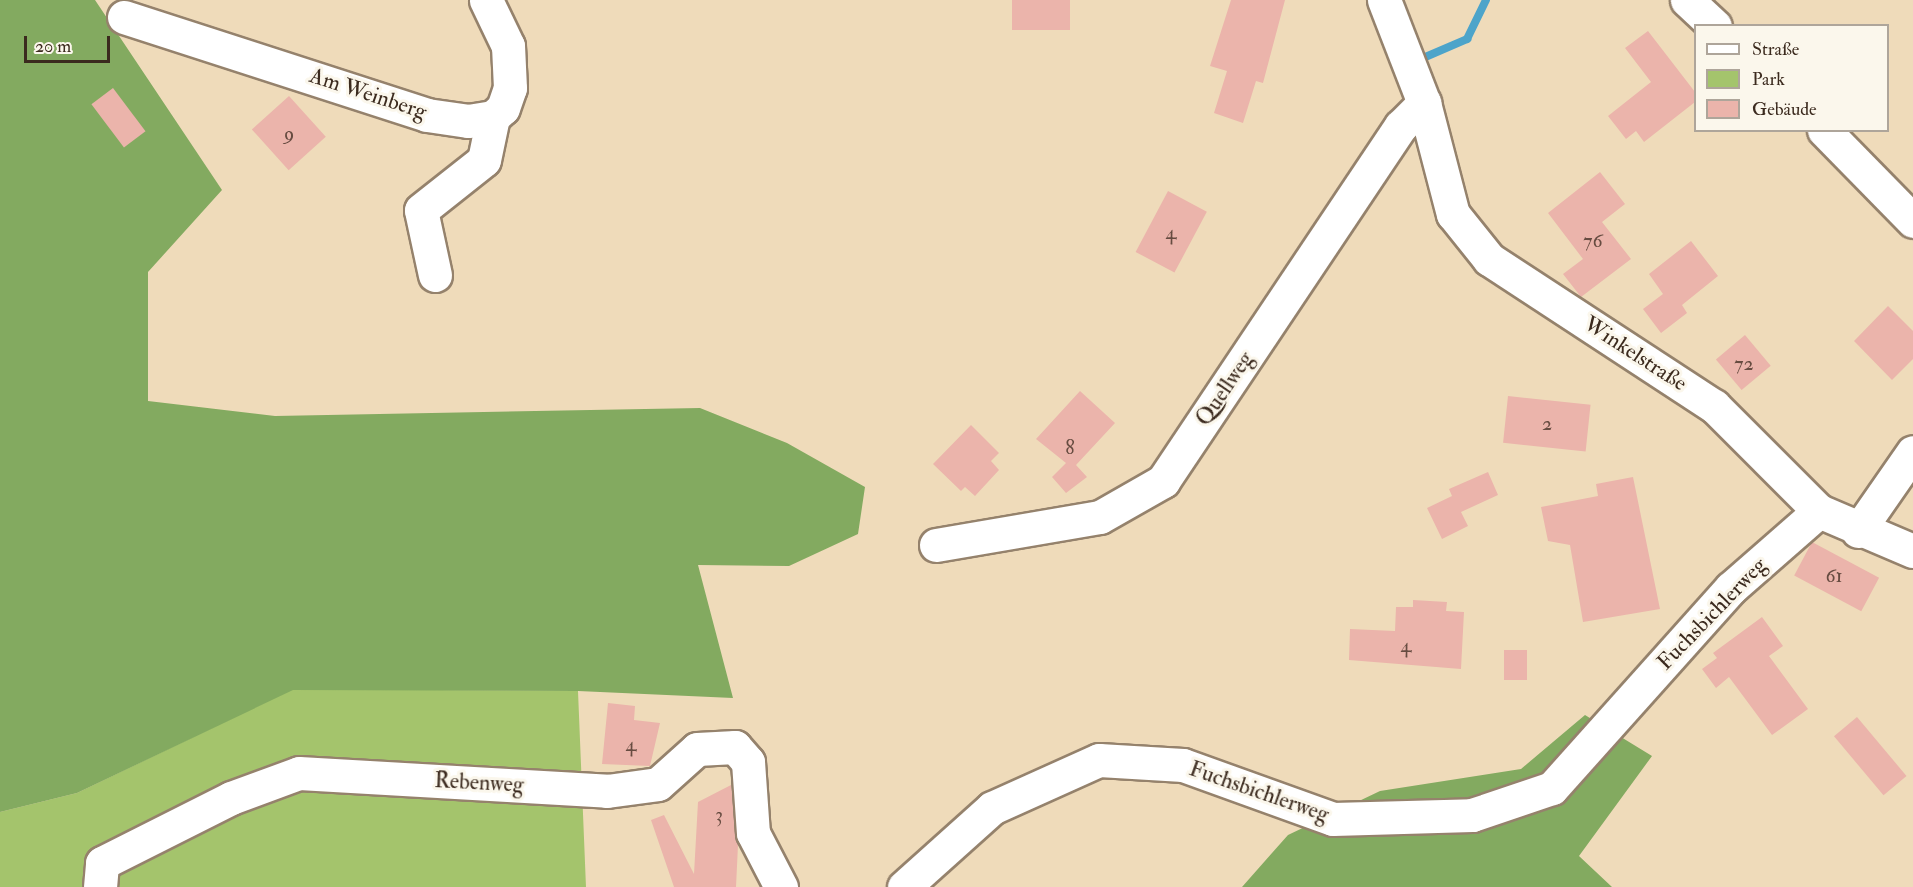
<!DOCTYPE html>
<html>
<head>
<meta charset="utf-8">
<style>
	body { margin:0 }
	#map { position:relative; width:1913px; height:887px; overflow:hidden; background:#efdbba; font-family:"IM FELL Double Pica",serif }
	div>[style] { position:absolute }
	.green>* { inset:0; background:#a4c46c }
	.forest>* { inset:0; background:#83aa60 }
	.stream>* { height:8px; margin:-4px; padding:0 4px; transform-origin:4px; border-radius:4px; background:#4da4ca }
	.building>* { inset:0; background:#ebb4ab; transform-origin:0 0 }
	.roads { filter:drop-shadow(2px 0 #95826c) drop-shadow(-2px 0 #95826c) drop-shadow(0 2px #95826c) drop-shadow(0 -2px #95826c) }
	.minor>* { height:33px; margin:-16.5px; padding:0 16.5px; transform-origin:16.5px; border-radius:16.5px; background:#fff }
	span { translate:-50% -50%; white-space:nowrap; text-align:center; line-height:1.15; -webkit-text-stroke:6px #fbf7ec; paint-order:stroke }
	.number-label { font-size:20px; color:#674c41 }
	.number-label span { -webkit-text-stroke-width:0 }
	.street-label { font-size:22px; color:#3b2a1e }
	.legend { position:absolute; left:1694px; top:24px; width:195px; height:108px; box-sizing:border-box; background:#fbf7ec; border:2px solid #aea59a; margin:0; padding:8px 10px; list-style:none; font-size:18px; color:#3b2a1e }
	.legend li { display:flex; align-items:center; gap:12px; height:30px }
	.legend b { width:30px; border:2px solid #aea59a }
	.scale { position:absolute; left:24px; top:36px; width:86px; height:27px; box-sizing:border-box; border:3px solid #3b2a1e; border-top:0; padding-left:8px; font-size:18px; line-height:21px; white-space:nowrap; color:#3b2a1e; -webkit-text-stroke:4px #fbf7ec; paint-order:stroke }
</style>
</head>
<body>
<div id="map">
	<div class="green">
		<i style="clip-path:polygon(293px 689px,578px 691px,586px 887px,0 887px,0 812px,77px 793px)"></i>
	</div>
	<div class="forest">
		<i style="clip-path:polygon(0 0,95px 0,222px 190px,148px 272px,148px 401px,275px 416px,700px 408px,787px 443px,865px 487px,858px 534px,789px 566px,698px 565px,733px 698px,578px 691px,293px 690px,77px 793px,0 812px)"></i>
		<i style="clip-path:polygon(1585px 715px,1652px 756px,1579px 856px,1612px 887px,1242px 887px,1288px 835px,1380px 791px,1521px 769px)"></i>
	</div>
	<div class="stream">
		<i style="left:1416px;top:61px;width:56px;rotate:-23.3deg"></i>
		<i style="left:1467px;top:39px;width:43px;rotate:-64deg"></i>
	</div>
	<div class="building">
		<i style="left:1012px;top:0;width:58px;height:30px"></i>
		<i style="clip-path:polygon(1231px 0,1285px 0,1263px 83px,1256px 81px,1243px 123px,1214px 113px,1227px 71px,1210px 66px)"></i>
		<i style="clip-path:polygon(1648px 31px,1695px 92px,1695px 102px,1644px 142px,1636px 131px,1626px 139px,1608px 116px,1651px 82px,1625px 48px)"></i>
		<i style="left:113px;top:88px;width:54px;height:27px;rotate:53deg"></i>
		<i style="left:289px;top:96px;width:55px;height:50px;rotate:48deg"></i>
		<i style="clip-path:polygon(1600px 172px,1625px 204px,1602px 222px,1631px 259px,1581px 297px,1563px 274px,1583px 259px,1548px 213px)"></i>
		<i style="left:1168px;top:191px;width:44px;height:69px;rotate:28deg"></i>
		<i style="clip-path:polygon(1691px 241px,1718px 276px,1682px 305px,1687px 313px,1661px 333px,1643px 309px,1663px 294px,1649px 274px)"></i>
		<i style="clip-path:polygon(1888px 306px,1913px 331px,1913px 359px,1892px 380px,1854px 341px)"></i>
		<i style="left:1745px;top:335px;width:40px;height:38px;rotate:50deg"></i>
		<i style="clip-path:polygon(1080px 391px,1115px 423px,1076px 465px,1087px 477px,1066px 493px,1052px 477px,1066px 463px,1036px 439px)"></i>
		<i style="left:1508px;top:396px;width:83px;height:47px;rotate:6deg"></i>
		<i style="clip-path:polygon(971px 425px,999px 453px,991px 461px,999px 470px,975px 496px,965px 487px,961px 491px,933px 464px)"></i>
		<i style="clip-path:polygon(1488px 472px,1498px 495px,1461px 512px,1468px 526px,1442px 539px,1427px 508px,1452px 496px,1449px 489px)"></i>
		<i style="clip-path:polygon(1633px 477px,1660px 609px,1583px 622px,1570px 545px,1548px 541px,1541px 507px,1598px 496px,1596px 484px)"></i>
		<i style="left:1812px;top:542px;width:76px;height:38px;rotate:28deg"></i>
		<i style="clip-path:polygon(1413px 600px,1447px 602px,1446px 611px,1464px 612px,1461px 669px,1349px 660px,1350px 629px,1395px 631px,1396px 607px,1413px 607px)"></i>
		<i style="clip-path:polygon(1762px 617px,1783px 646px,1769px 656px,1808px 709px,1772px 735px,1729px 677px,1716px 688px,1702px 669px,1717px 658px,1713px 653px)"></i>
		<i style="left:1504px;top:650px;width:23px;height:30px"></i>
		<i style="clip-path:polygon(608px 703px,635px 706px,634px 720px,660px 723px,650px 766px,602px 764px)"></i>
		<i style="left:1857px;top:717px;width:77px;height:30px;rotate:50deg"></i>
		<i style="clip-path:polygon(731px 785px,738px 845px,736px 887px,674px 887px,651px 820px,664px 815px,694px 874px,698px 802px)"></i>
	</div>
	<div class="roads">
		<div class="minor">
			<i style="left:1384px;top:0;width:110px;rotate:68.8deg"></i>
			<i style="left:1424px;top:103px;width:115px;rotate:75.4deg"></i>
			<i style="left:1453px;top:214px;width:58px;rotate:51.3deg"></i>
			<i style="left:1489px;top:259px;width:269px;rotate:33.2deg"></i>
			<i style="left:1714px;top:406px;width:148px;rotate:45deg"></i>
			<i style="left:1819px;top:511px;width:102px;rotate:23.1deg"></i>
			<i style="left:1687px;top:0;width:38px;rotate:43deg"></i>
			<i style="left:124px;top:17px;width:318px;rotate:17.9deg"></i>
			<i style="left:427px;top:115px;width:41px;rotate:8.3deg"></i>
			<i style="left:468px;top:121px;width:25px;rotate:-9deg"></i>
			<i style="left:493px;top:117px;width:13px;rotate:-42deg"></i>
			<i style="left:503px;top:108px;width:21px;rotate:-71deg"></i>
			<i style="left:510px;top:88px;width:42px;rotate:-92.7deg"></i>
			<i style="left:508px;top:46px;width:51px;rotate:-115.6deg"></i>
			<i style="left:1824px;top:130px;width:127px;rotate:45.6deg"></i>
			<i style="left:435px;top:275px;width:66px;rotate:-102.2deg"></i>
			<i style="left:421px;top:210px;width:80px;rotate:-38.4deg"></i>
			<i style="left:484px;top:160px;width:44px;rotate:-78.2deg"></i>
			<i style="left:1858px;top:531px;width:96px;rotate:-55.2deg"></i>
			<i style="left:936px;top:545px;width:166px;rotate:-9.7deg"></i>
			<i style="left:1100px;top:517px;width:73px;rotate:-29.7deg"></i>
			<i style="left:1163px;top:481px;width:427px;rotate:-56.2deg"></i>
			<i style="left:1401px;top:126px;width:33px;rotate:-45deg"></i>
			<i style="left:100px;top:887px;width:24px;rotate:-85deg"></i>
			<i style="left:102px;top:863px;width:144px;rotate:-26.7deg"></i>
			<i style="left:231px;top:798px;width:72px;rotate:-20.2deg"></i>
			<i style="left:299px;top:773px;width:309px;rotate:3.3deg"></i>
			<i style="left:607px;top:791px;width:51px;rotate:-7.8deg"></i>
			<i style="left:658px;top:784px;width:52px;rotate:-41.9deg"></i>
			<i style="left:697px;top:749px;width:38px;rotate:-3deg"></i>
			<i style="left:735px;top:747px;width:20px;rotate:49deg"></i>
			<i style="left:748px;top:762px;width:71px;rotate:86deg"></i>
			<i style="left:753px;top:833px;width:61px;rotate:62.6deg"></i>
			<i style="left:904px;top:887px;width:118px;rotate:-41.9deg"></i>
			<i style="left:992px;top:808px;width:117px;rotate:-24.2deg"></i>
			<i style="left:1099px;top:760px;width:84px;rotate:3.4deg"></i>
			<i style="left:1183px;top:765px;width:159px;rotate:19.8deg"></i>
			<i style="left:1333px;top:819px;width:139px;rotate:-1.6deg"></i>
			<i style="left:1472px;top:815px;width:84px;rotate:-18.6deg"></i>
			<i style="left:1552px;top:788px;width:268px;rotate:-48.2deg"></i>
			<i style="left:1731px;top:588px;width:117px;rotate:-41.2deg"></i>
		</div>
	</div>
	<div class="number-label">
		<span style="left:289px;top:133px">9</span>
		<span style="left:1171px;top:232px">4</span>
		<span style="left:1593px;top:240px">76</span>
		<span style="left:1744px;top:363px">72</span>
		<span style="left:1547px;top:423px">2</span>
		<span style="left:1070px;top:447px">8</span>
		<span style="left:1834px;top:575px">61</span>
		<span style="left:1406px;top:645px">4</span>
		<span style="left:631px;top:744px">4</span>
		<span style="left:719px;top:814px">3</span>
	</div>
	<div class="street-label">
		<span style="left:368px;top:94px;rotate:18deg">Am Weinberg</span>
		<span style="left:1635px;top:354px;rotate:33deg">Winkelstraße</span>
		<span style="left:1225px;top:389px;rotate:-56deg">Quellweg</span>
		<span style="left:1712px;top:614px;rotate:-46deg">Fuchsbichlerweg</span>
		<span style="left:479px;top:783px;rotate:3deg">Rebenweg</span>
		<span style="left:1259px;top:792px;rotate:19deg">Fuchsbichlerweg</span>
	</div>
	<ul class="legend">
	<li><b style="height:8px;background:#fff"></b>Straße</li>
	<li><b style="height:16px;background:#a4c46c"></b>Park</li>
	<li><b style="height:16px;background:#ebb4ab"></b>Gebäude</li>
	</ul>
	<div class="scale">20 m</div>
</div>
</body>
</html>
